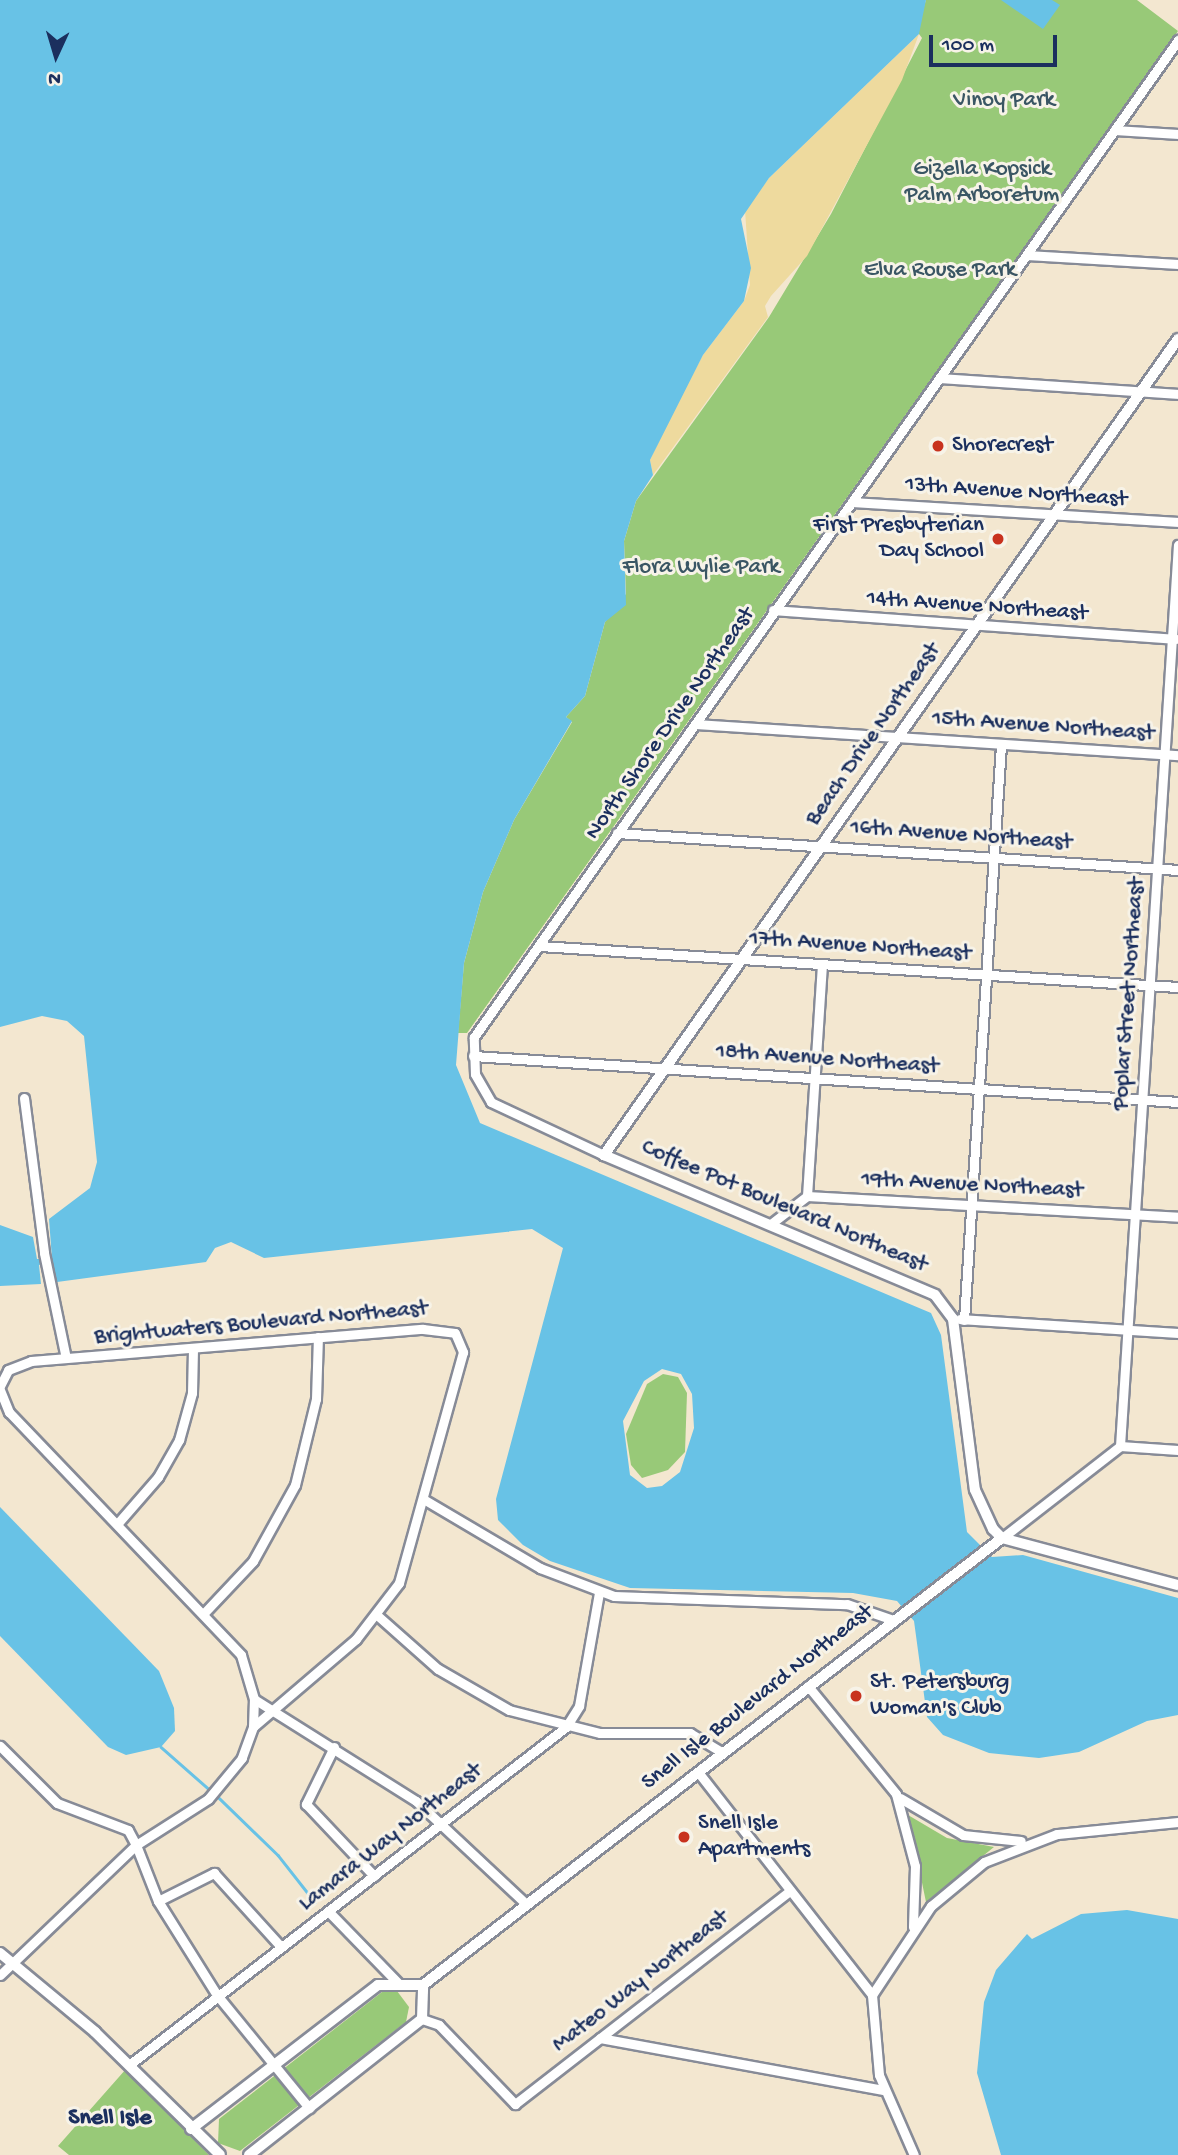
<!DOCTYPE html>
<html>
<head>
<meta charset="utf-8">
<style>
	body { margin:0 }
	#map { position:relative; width:1178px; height:2155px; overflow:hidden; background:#f3e7d0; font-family:"Gochi Hand",sans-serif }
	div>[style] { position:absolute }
	.green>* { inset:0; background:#98c978 }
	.sand>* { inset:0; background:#eeda9e }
	.water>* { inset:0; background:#68c2e6 }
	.stream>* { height:2.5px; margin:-1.25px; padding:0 1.25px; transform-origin:1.25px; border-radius:1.25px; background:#68c2e6 }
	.roads { filter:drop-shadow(2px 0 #878b97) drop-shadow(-2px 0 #878b97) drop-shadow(0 2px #878b97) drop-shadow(0 -2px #878b97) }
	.minor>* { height:9px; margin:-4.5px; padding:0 4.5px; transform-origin:4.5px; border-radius:4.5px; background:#fff }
	.tertiary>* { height:10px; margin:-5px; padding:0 5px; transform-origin:5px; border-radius:5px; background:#fff }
	.dots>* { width:19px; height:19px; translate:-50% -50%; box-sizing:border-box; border:4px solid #f7f3e8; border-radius:50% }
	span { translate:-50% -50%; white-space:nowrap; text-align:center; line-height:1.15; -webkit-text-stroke:6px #f7f3e8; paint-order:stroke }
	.park-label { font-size:23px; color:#3a5664 }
	.poi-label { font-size:23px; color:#1b2f5e }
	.left { translate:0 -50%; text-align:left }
	.right { translate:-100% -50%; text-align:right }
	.street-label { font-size:23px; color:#1b2f5e }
	.neighbourhood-label { font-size:24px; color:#1b2f5e; font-weight:700 }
	.north { position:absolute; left:21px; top:21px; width:70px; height:70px; -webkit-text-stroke:5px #f7f3e8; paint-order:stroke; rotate:184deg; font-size:19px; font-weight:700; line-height:28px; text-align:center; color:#1b2f5e }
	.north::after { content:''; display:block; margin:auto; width:24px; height:32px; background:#1b2f5e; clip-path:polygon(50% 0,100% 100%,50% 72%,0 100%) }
	.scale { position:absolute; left:929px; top:35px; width:128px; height:32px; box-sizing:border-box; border:4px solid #1b2f5e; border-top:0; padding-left:9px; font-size:21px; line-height:24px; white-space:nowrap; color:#1b2f5e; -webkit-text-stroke:5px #f7f3e8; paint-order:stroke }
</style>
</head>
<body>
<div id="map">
	<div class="green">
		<i style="clip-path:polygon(926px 0,1137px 0,1178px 31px,467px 1033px,458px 1033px,464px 963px,483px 892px,514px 820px,572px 722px,566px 717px,585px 696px,605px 622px,626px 594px,624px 541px,636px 501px,769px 317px,831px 214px,922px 38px,916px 30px)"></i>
		<i style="clip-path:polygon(663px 1374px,678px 1377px,687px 1393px,685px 1452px,668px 1470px,642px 1478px,631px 1465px,626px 1434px,647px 1384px)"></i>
		<i style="clip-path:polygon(908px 1815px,947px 1838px,994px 1847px,926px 1902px)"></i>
		<i style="clip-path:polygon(397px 1991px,409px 2007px,406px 2022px,240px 2151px,218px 2143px,219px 2119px,382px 1992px)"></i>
		<i style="clip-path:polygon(126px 2069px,128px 2072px,209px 2155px,69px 2155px,58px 2146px)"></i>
	</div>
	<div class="sand">
		<i style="clip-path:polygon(919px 34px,902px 80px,807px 256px,771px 296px,765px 306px,768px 317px,653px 475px,650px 460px,674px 409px,703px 355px,744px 301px,750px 285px,745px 210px,769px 178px)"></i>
	</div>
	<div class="water">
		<i style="clip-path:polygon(evenodd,0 0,926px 0,919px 34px,769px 178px,741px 219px,751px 268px,744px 301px,703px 355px,650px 460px,653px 475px,636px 501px,624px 541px,626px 605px,605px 622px,585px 696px,566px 717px,572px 721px,514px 820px,483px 892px,464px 963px,456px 1065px,480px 1123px,931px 1313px,941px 1335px,967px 1532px,992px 1557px,1023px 1555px,1178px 1598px,1178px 1715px,1147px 1721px,1079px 1752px,1039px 1758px,989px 1753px,943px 1735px,927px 1717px,914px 1621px,897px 1601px,853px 1593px,630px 1588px,550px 1561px,523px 1545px,498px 1520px,496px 1499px,563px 1248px,532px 1229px,264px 1258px,231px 1242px,215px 1248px,206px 1262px,57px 1282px,50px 1262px,39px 1265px,41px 1284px,0 1286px,0 1225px,33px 1237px,37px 1259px,52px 1259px,49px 1219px,90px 1188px,97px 1162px,84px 1036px,67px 1021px,42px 1016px,0 1027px,0 0,662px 1369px,681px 1374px,692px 1394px,694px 1428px,680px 1472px,662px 1486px,647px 1488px,630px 1475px,623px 1421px,644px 1381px,662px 1369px)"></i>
		<i style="clip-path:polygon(1001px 0,1052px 0,1060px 5px,1043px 29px)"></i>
		<i style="clip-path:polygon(0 1507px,159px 1671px,174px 1708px,175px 1731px,161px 1747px,126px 1755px,108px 1747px,0 1636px)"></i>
		<i style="clip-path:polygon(1127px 1910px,1178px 1919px,1178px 2155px,1001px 2155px,977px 2073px,984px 2002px,996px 1970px,1027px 1934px,1032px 1939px,1081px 1914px)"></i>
	</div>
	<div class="stream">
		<i style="left:161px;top:1747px;width:65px;rotate:41.3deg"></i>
		<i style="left:215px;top:1794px;width:88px;rotate:44.1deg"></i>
		<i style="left:278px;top:1855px;width:60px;rotate:51.8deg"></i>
	</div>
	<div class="roads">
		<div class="minor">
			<i style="left:1115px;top:130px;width:63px;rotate:3.6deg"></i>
			<i style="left:1027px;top:255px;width:151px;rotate:3.4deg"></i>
			<i style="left:940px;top:378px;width:239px;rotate:3.8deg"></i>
			<i style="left:852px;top:502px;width:327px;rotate:3.5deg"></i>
			<i style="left:773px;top:610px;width:404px;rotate:4.1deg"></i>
			<i style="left:696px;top:724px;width:483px;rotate:3.7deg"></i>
			<i style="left:617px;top:833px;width:562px;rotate:3.77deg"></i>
			<i style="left:540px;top:946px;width:639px;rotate:3.68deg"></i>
			<i style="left:473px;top:1056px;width:706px;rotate:3.73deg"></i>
			<i style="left:24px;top:1098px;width:156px;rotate:82.6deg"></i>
			<i style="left:44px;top:1253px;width:107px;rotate:78.2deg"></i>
			<i style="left:604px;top:1155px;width:125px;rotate:-154.9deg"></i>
			<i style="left:491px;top:1102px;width:32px;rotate:-120deg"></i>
			<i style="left:475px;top:1074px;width:37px;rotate:-92deg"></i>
			<i style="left:474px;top:1037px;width:1221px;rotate:-54.77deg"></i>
			<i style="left:807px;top:1196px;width:232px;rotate:-86.3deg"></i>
			<i style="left:772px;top:1223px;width:44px;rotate:-37.6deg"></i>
			<i style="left:807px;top:1196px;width:372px;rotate:3.2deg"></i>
			<i style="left:960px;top:1319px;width:218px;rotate:3.7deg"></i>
			<i style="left:964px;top:1320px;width:577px;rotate:-86.32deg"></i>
			<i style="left:0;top:1386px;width:18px;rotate:-63deg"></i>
			<i style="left:8px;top:1370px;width:25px;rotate:-21deg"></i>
			<i style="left:31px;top:1361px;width:393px;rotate:-4.7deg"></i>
			<i style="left:423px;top:1329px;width:32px;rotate:7deg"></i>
			<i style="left:455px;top:1333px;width:21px;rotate:67deg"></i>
			<i style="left:463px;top:1352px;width:240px;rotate:105.5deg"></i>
			<i style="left:399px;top:1583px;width:71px;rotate:127.5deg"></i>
			<i style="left:356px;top:1639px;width:135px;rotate:139.5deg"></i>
			<i style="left:253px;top:1727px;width:33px;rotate:110deg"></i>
			<i style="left:242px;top:1758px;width:53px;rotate:129.7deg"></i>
			<i style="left:208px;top:1799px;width:85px;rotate:147.4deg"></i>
			<i style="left:136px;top:1845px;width:17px;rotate:-118deg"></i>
			<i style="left:128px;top:1830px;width:76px;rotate:-159.2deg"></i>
			<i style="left:57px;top:1803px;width:81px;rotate:-135deg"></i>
			<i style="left:0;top:1390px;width:24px;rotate:68deg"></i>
			<i style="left:9px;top:1412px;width:336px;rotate:46.3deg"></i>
			<i style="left:241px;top:1655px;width:46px;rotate:73.5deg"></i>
			<i style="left:254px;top:1699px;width:191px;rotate:32.2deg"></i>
			<i style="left:416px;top:1801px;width:149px;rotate:43.1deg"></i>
			<i style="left:1120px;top:1446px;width:903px;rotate:-86.32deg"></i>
			<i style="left:1120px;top:1446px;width:58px;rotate:3.9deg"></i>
			<i style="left:425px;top:1500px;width:134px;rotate:30.6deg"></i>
			<i style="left:540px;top:1568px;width:79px;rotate:20.7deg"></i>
			<i style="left:614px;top:1596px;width:233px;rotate:2deg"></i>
			<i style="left:847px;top:1604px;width:49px;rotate:19.2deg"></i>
			<i style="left:118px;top:1523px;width:61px;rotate:-49deg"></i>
			<i style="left:158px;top:1477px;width:43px;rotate:-60.4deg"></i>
			<i style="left:179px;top:1440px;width:49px;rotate:-74.5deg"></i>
			<i style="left:192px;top:1393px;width:44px;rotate:-88.7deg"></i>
			<i style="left:1002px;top:1538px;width:150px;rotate:-37.9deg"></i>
			<i style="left:205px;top:1612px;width:70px;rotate:-46.7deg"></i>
			<i style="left:253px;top:1561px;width:87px;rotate:-61.1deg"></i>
			<i style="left:295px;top:1485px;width:89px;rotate:-76.3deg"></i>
			<i style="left:316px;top:1399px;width:62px;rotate:-88.2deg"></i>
			<i style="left:378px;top:1616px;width:80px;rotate:41.5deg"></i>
			<i style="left:438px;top:1669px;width:82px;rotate:30deg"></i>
			<i style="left:509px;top:1710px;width:94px;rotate:14.2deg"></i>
			<i style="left:600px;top:1733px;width:90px"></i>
			<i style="left:690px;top:1733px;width:37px;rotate:31deg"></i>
			<i style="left:808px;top:1686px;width:139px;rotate:50.8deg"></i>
			<i style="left:896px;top:1794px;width:74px;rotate:75.2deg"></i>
			<i style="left:915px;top:1866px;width:61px;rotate:91.9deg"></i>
			<i style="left:253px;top:1727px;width:28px;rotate:-88deg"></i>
			<i style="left:334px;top:1747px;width:64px;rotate:116.2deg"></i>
			<i style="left:306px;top:1804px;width:99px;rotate:46.6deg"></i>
			<i style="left:698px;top:1772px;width:283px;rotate:52deg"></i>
			<i style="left:872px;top:1995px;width:80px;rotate:85deg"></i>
			<i style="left:879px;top:2075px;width:87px;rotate:66.4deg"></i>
			<i style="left:900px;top:1798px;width:73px;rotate:30.4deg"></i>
			<i style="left:963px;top:1835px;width:58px;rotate:5.9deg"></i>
			<i style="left:158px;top:1901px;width:63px;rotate:-26.6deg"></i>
			<i style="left:214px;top:1873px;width:100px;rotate:47.8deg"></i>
			<i style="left:329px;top:1912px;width:98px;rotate:45.8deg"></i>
			<i style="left:0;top:1975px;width:188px;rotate:-43.7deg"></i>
			<i style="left:136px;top:1845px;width:60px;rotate:68.6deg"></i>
			<i style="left:158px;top:1901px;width:111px;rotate:57.9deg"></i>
			<i style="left:217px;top:1995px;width:146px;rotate:50.8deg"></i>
			<i style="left:872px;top:1995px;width:107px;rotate:-56.5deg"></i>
			<i style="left:931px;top:1906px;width:69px;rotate:-39.7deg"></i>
			<i style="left:984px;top:1862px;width:78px;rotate:-21deg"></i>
			<i style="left:1057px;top:1834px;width:122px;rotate:-5.7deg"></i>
			<i style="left:422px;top:2019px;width:18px;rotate:19deg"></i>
			<i style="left:439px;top:2025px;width:110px;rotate:46.1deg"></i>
			<i style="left:515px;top:2104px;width:348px;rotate:-37.8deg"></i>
			<i style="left:600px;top:2038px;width:288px;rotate:10.4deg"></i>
			<i style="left:129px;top:2065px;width:552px;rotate:-37.72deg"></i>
			<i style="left:566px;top:1727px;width:25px;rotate:-58deg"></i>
			<i style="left:579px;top:1706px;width:116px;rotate:-80deg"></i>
		</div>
		<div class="tertiary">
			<i style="left:1178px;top:339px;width:998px;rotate:125.12deg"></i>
			<i style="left:604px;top:1155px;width:359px;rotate:22.9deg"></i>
			<i style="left:935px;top:1295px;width:30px;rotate:53deg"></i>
			<i style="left:953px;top:1319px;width:172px;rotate:82.7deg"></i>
			<i style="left:975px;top:1490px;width:43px;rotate:65.2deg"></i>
			<i style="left:993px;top:1529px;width:13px;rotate:45deg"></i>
			<i style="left:1002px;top:1538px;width:182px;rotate:15deg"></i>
			<i style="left:0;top:1953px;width:124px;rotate:39.7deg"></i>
			<i style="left:95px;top:2032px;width:175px;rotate:44.5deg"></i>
			<i style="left:191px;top:2129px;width:236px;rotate:-37.6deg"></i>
			<i style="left:378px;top:1985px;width:45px"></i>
			<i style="left:423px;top:1985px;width:731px;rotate:-37.67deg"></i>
			<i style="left:249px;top:2155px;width:220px;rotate:-38.2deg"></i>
			<i style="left:422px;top:2019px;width:34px;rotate:-88deg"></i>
		</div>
	</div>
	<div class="dots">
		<i style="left:938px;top:446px;background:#c8321e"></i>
		<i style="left:998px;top:539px;background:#c8321e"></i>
		<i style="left:856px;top:1696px;background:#c8321e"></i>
		<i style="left:684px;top:1837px;background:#c8321e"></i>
	</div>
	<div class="park-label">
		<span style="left:1004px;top:101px">Vinoy Park</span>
		<span style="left:982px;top:183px">Gizella Kopsick<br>Palm Arboretum</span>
		<span style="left:940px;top:271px">Elva Rouse Park</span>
		<span style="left:701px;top:568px">Flora Wylie Park</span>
	</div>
	<div class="poi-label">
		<span class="left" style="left:952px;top:446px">Shorecrest</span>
		<span class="right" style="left:984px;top:539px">First Presbyterian<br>Day School</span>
		<span class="left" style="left:870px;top:1696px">St. Petersburg<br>Woman's Club</span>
		<span class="left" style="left:698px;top:1837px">Snell Isle<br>Apartments</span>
	</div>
	<div class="street-label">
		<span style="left:1016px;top:493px;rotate:4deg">13th Avenue Northeast</span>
		<span style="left:977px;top:607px;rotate:4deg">14th Avenue Northeast</span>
		<span style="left:671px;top:724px;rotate:-55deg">North Shore Drive Northeast</span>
		<span style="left:1043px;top:727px;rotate:4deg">15th Avenue Northeast</span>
		<span style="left:874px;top:735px;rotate:-55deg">Beach Drive Northeast</span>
		<span style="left:961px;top:836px;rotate:4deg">16th Avenue Northeast</span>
		<span style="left:860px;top:947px;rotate:4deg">17th Avenue Northeast</span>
		<span style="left:1130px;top:994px;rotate:-86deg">Poplar Street Northeast</span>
		<span style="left:827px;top:1060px;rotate:4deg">18th Avenue Northeast</span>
		<span style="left:972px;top:1186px;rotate:3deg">19th Avenue Northeast</span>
		<span style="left:784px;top:1207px;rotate:23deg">Coffee Pot Boulevard Northeast</span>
		<span style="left:261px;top:1324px;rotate:-5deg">Brightwaters Boulevard Northeast</span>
		<span style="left:758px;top:1698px;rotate:-38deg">Snell Isle Boulevard Northeast</span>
		<span style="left:391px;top:1838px;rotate:-38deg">Lamara Way Northeast</span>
		<span style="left:641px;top:1982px;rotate:-38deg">Mateo Way Northeast</span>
	</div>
	<div class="neighbourhood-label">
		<span style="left:110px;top:2119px">Snell Isle</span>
	</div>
	<div class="north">N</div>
	<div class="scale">100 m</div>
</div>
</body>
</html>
